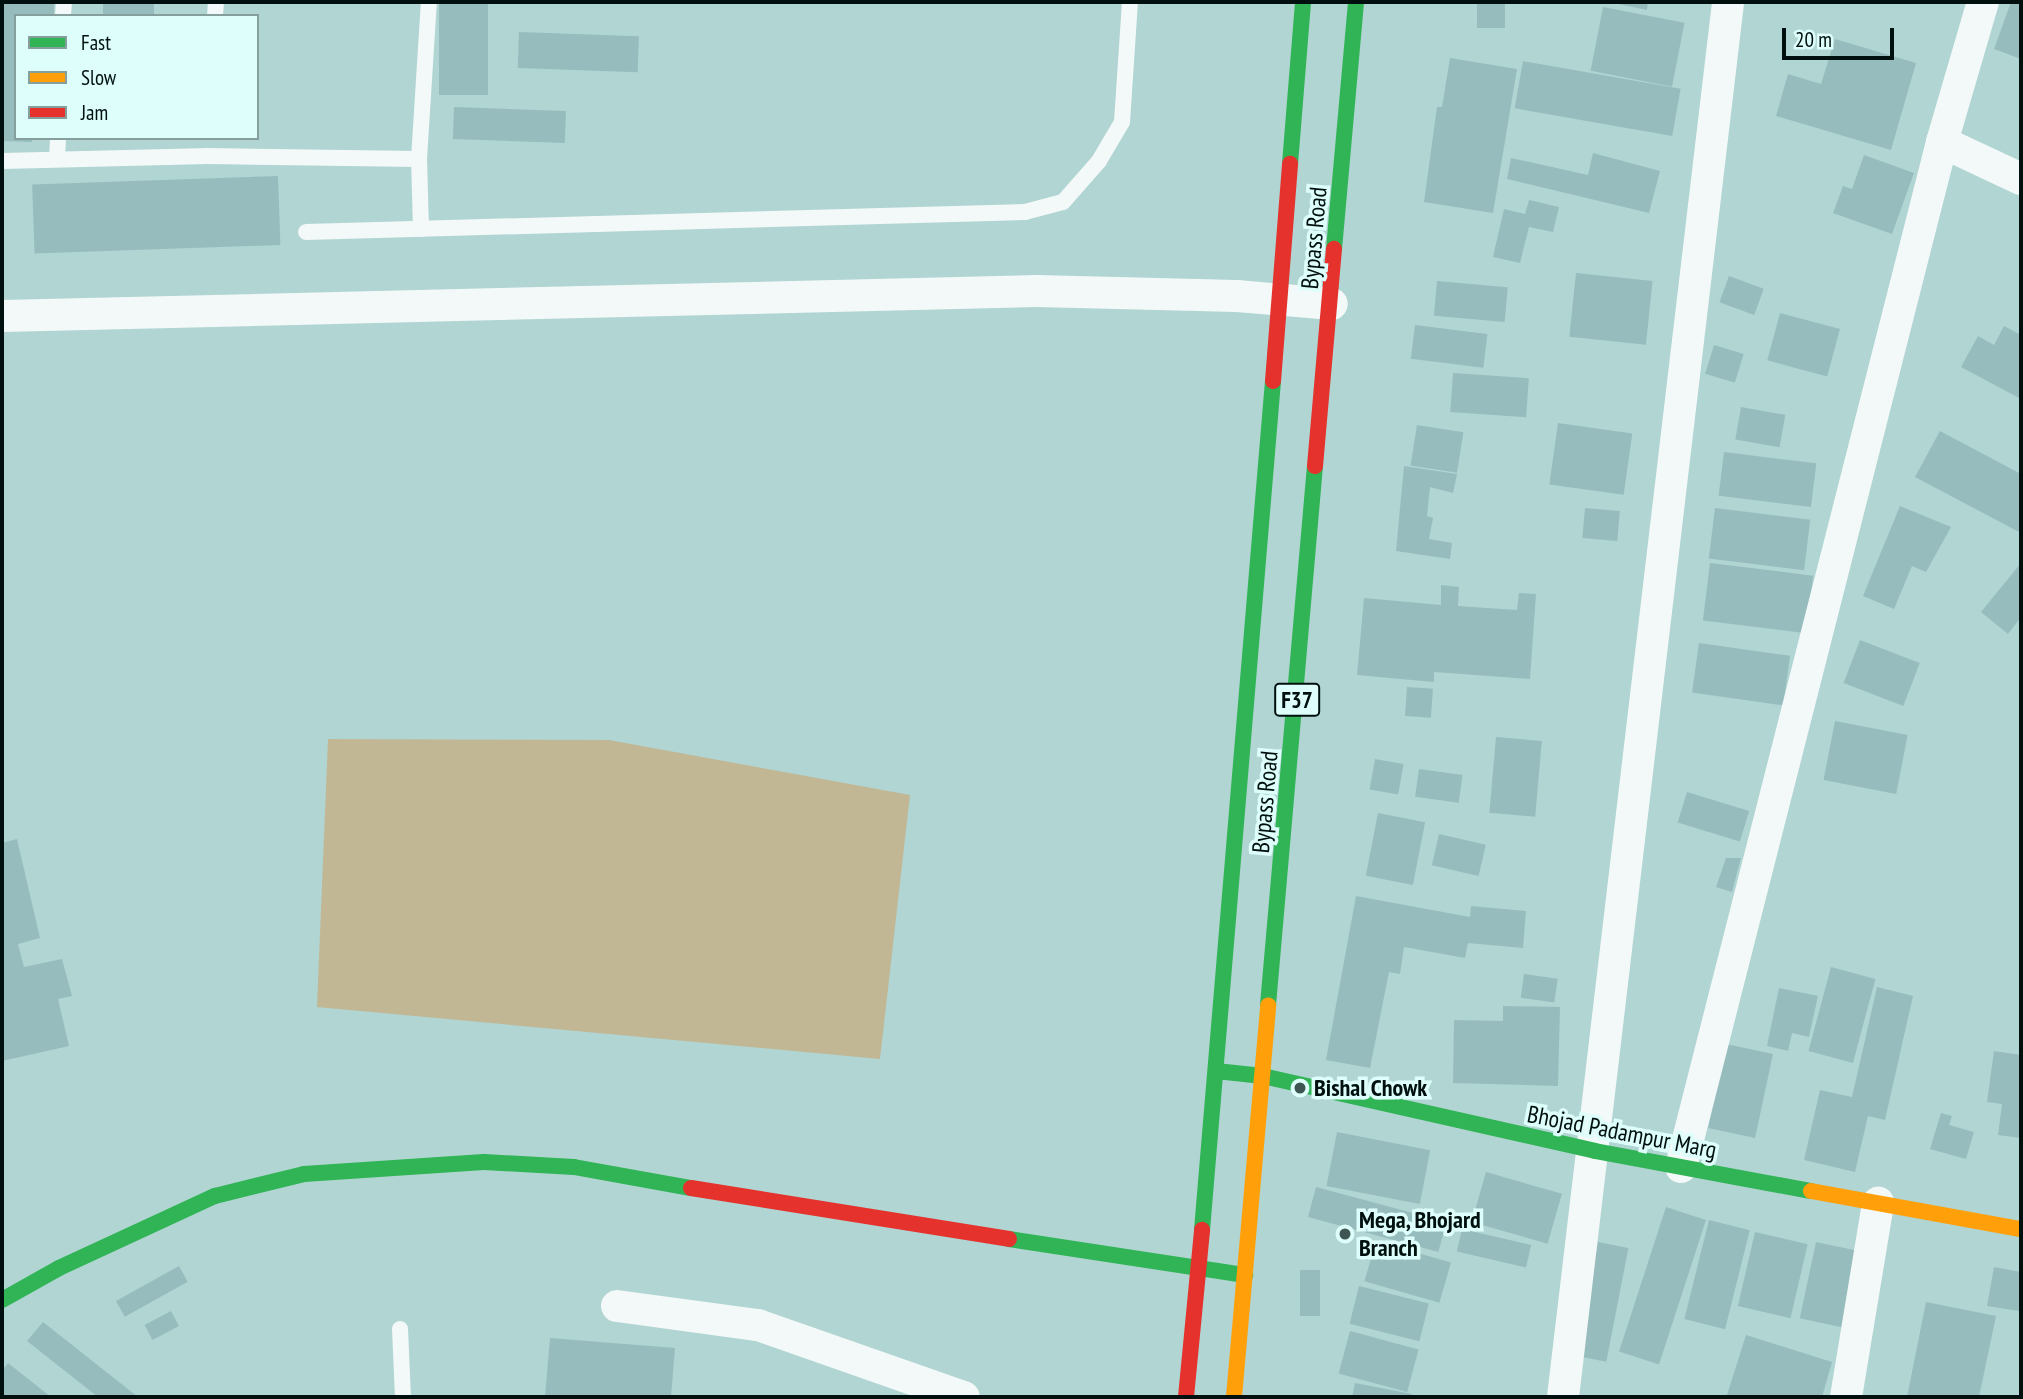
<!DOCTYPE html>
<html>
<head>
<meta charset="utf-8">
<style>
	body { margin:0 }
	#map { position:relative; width:2023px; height:1399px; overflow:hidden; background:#b0d5d2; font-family:"PT Sans Narrow",sans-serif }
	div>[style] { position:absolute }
	.green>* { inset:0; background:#c2b795 }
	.building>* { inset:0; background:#97bcbe; transform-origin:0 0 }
	.lane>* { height:16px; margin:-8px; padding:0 8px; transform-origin:8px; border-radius:8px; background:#f3f9f8 }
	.street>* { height:32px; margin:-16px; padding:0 16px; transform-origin:16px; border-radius:16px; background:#f3f9f8 }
	.fast>* { height:16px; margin:-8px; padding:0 8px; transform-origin:8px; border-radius:8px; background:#30b455 }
	.slow>* { height:16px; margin:-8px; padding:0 8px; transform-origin:8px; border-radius:8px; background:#ff9f0a }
	.jam>* { height:16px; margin:-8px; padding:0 8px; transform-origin:8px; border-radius:8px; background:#e5322d }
	.dots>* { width:19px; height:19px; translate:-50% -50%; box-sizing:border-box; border:4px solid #ddfefb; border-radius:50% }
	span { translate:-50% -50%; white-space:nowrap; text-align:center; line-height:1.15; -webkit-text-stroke:7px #ddfefb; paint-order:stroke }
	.shield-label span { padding:2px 5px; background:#ddfefb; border:2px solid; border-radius:5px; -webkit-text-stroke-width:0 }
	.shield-label { font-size:23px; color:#00100f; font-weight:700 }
	.street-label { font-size:24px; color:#00100f }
	.poi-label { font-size:24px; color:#00100f; font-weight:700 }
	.left { translate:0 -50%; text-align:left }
	.frame { position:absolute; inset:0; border:4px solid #00100f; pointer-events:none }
	.legend { position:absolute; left:14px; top:14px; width:245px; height:126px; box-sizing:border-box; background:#ddfefb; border:2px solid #859f9d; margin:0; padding:9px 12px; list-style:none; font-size:21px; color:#00100f }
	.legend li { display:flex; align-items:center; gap:14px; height:35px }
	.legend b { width:35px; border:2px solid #859f9d }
	.scale { position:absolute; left:1782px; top:28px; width:112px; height:32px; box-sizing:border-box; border:4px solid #00100f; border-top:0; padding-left:9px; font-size:21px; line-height:24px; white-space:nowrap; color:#00100f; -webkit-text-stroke:5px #ddfefb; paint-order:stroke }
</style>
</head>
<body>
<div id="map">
	<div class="green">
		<i style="clip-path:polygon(328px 739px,609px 740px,910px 795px,880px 1059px,317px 1007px)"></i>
	</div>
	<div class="building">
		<i style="clip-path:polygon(2px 2px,54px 2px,54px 16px,16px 16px,16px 138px,32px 138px,32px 142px,2px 141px)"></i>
		<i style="left:103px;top:2px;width:51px;height:14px"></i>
		<i style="left:439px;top:2px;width:49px;height:93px"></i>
		<i style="left:1477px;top:2px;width:28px;height:26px"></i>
		<i style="clip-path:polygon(1609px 2px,1648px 2px,1647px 10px)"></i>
		<i style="clip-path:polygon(2011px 2px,2021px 2px,2021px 59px,1994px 49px)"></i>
		<i style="left:1603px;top:7px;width:83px;height:65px;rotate:11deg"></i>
		<i style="left:519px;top:32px;width:120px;height:36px;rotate:2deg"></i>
		<i style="clip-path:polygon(1835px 39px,1916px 63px,1891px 150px,1776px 116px,1788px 74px,1821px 84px)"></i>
		<i style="clip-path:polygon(1450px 58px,1517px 69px,1493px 213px,1424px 202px,1437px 107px,1442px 107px)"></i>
		<i style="left:1523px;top:61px;width:160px;height:48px;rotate:10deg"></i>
		<i style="left:454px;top:107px;width:112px;height:32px;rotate:2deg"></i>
		<i style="clip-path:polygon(1593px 153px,1660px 171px,1649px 213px,1507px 179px,1511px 158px,1588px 175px)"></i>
		<i style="clip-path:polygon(1864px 155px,1914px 173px,1892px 234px,1833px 213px,1843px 186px,1852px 189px)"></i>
		<i style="left:278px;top:176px;width:69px;height:246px;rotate:88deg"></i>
		<i style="clip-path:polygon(1529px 200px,1559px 207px,1553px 232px,1529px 227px,1520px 263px,1493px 257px,1504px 209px,1525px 214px)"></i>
		<i style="left:1576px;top:273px;width:77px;height:64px;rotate:6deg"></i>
		<i style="left:1729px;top:276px;width:37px;height:28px;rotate:20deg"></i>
		<i style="left:1437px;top:281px;width:71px;height:35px;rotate:5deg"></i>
		<i style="left:1780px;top:313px;width:62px;height:49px;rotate:15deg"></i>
		<i style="left:1415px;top:325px;width:73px;height:34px;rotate:7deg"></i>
		<i style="clip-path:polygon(2004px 326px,2021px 335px,2021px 399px,1961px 367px,1978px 336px,1994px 345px)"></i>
		<i style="left:1714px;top:345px;width:31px;height:30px;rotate:17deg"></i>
		<i style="left:1453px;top:373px;width:76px;height:39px;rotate:4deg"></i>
		<i style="left:1741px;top:407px;width:45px;height:33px;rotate:10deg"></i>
		<i style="left:1558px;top:423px;width:75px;height:62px;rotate:8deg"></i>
		<i style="left:1417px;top:425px;width:47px;height:41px;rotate:9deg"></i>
		<i style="clip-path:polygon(1940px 431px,2021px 474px,2021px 533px,1915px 477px)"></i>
		<i style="left:1724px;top:452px;width:93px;height:44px;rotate:7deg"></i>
		<i style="clip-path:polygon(1404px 466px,1457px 474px,1453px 493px,1430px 487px,1427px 516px,1433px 518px,1429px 539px,1452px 543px,1450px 559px,1396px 551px)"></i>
		<i style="clip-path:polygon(1900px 506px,1951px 527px,1926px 572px,1912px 566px,1894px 609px,1863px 596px)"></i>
		<i style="left:1585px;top:508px;width:35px;height:30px;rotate:5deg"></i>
		<i style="left:1715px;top:508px;width:96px;height:51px;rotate:7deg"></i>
		<i style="left:1710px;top:563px;width:104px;height:58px;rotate:7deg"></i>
		<i style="clip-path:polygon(2021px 563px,2021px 617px,2008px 634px,1981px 612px)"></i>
		<i style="clip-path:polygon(1441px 585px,1459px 587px,1458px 606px,1517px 610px,1519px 593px,1536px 594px,1530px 679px,1434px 672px,1434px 682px,1357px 675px,1364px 598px,1441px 605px)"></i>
		<i style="left:1860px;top:640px;width:64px;height:46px;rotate:21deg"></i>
		<i style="left:1699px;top:643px;width:92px;height:50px;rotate:8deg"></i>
		<i style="left:1407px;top:687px;width:26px;height:29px;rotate:4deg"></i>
		<i style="left:1835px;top:721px;width:74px;height:60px;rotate:11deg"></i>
		<i style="left:1496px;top:737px;width:46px;height:76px;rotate:5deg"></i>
		<i style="left:1375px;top:759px;width:29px;height:31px;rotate:10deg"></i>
		<i style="left:1419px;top:769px;width:44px;height:28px;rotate:8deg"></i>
		<i style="left:1687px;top:792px;width:65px;height:32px;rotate:17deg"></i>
		<i style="left:1378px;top:813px;width:48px;height:64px;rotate:11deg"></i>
		<i style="left:1439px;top:834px;width:48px;height:32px;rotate:13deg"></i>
		<i style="clip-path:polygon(17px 839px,40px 938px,18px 944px,24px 967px,62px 959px,72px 996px,58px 999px,69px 1046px,2px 1061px,2px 843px)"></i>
		<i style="clip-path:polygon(1726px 858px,1741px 858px,1732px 892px,1716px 887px)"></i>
		<i style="clip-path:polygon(1356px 896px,1470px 917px,1471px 906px,1526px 911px,1523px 948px,1468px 943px,1465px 958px,1404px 947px,1400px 974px,1389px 972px,1370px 1068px,1326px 1060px)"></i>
		<i style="left:1831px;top:967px;width:46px;height:87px;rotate:15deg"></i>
		<i style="left:1524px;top:974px;width:34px;height:24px;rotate:8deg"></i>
		<i style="clip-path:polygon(1877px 987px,1913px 996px,1885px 1120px,1868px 1116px,1855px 1172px,1804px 1160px,1820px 1090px,1852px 1097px)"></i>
		<i style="clip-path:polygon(1779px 988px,1818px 996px,1809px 1037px,1792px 1033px,1788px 1051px,1767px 1046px)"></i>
		<i style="clip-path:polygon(1503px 1006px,1560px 1007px,1558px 1086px,1453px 1083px,1454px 1020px,1503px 1021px)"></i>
		<i style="left:1726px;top:1044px;width:48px;height:86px;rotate:12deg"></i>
		<i style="clip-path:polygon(1994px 1051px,2021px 1055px,2021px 1138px,1998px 1135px,2002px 1104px,1987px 1102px)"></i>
		<i style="clip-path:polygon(1941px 1113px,1952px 1116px,1949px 1125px,1974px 1132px,1966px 1159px,1930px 1149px)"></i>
		<i style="left:1337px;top:1132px;width:95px;height:55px;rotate:11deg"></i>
		<i style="left:1486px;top:1172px;width:79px;height:52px;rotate:16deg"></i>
		<i style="left:1316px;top:1187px;width:135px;height:31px;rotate:15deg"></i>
		<i style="left:1666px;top:1207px;width:42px;height:152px;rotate:18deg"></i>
		<i style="left:1709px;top:1220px;width:42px;height:102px;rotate:14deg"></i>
		<i style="left:1462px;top:1229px;width:71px;height:23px;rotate:13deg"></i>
		<i style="left:1755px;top:1232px;width:54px;height:76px;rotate:13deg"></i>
		<i style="left:1376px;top:1241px;width:78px;height:42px;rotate:16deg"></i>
		<i style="left:1598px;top:1242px;width:31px;height:116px;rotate:11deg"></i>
		<i style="left:1816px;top:1242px;width:51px;height:78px;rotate:12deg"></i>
		<i style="left:179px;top:1266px;width:18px;height:72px;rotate:61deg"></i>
		<i style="clip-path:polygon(1994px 1267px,2021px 1272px,2019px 1311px,1987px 1306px)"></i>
		<i style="left:1300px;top:1270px;width:20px;height:46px"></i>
		<i style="left:1359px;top:1286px;width:72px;height:39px;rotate:14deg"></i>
		<i style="clip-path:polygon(1926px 1302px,1996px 1316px,1979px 1397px,1907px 1397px)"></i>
		<i style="left:171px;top:1311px;width:17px;height:30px;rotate:62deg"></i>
		<i style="clip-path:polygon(43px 1322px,138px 1397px,98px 1397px,27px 1341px)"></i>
		<i style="left:1350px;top:1331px;width:71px;height:44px;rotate:15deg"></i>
		<i style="clip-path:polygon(1746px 1335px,1832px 1362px,1822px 1397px,1727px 1395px)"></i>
		<i style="clip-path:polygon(550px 1338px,675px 1348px,671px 1397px,545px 1397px)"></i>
		<i style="clip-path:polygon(8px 1363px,51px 1397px,2px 1397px,2px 1371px)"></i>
		<i style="clip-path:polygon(1355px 1383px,1412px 1394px,1411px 1397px,1352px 1397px)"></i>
	</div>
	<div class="lane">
		<i style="left:63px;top:16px;width:14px;rotate:-86deg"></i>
		<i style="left:215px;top:16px;width:14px;rotate:-86deg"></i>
		<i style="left:57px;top:158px;width:20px;rotate:-87deg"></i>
		<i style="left:2px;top:161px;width:206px;rotate:-1.4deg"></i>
		<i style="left:208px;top:156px;width:211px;rotate:0.8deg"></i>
		<i style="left:421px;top:229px;width:70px;rotate:-91.6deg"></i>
		<i style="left:419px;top:159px;width:157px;rotate:-86.4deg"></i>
		<i style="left:306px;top:232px;width:719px;rotate:-1.59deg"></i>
		<i style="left:1025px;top:212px;width:39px;rotate:-15deg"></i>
		<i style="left:1063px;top:202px;width:55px;rotate:-48.7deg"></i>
		<i style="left:1099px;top:161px;width:45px;rotate:-59.5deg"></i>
		<i style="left:1122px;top:122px;width:120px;rotate:-86.2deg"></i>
		<i style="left:400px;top:1329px;width:68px;rotate:87.5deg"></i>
	</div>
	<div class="street">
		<i style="left:1942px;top:142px;width:87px;rotate:25.1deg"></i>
		<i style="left:2px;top:316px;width:1035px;rotate:-1.38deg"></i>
		<i style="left:1037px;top:291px;width:200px;rotate:1.4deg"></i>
		<i style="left:1237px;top:296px;width:95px;rotate:4.8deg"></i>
		<i style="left:1681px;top:1167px;width:1058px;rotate:-75.71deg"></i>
		<i style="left:1942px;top:142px;width:146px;rotate:-73.7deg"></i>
		<i style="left:617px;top:1306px;width:142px;rotate:7.7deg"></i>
		<i style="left:758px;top:1325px;width:218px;rotate:19.3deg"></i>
		<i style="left:1563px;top:1397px;width:1405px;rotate:-83.25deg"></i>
		<i style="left:1846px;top:1397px;width:197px;rotate:-80.6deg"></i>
	</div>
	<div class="fast">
		<i style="left:1290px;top:164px;width:163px;rotate:-85.4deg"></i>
		<i style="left:1334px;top:249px;width:248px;rotate:-84.9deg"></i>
		<i style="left:1268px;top:1005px;width:541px;rotate:-85.02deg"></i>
		<i style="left:1216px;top:1071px;width:47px;rotate:6.1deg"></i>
		<i style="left:1263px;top:1076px;width:340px;rotate:12.7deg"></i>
		<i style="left:1595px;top:1151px;width:220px;rotate:10.5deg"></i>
		<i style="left:1202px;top:1230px;width:852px;rotate:-85.22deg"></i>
		<i style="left:1009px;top:1239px;width:239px;rotate:8.7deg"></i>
		<i style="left:2px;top:1300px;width:65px;rotate:-29.3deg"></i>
		<i style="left:59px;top:1268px;width:172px;rotate:-24.8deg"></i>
		<i style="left:215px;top:1196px;width:92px;rotate:-13.9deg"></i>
		<i style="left:304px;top:1174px;width:180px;rotate:-3.8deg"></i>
		<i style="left:484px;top:1162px;width:90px;rotate:3.2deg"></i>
		<i style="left:574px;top:1167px;width:119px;rotate:10.2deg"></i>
	</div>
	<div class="slow">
		<i style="left:1811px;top:1191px;width:213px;rotate:10.3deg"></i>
		<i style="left:1234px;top:1397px;width:393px;rotate:-85deg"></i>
	</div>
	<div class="jam">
		<i style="left:1273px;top:381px;width:218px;rotate:-85.5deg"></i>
		<i style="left:1315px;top:466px;width:218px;rotate:-85deg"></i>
		<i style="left:691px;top:1188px;width:322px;rotate:9.1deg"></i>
		<i style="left:1186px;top:1397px;width:168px;rotate:-84.5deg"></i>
	</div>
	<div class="dots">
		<i style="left:1300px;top:1088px;background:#3e5553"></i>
		<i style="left:1345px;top:1234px;background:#3e5553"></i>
	</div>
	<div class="shield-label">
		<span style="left:1297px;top:700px">F37</span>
	</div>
	<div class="street-label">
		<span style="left:1314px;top:238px;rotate:-85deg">Bypass Road</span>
		<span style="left:1265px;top:802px;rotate:-85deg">Bypass Road</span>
		<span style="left:1622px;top:1132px;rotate:11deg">Bhojad Padampur Marg</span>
	</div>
	<div class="poi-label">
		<span class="left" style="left:1314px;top:1088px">Bishal Chowk</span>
		<span class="left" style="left:1359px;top:1234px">Mega, Bhojard<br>Branch</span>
	</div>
	<div class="frame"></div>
	<ul class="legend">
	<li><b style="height:9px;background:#30b455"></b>Fast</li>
	<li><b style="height:9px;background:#ff9f0a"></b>Slow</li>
	<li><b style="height:9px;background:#e5322d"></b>Jam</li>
	</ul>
	<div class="scale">20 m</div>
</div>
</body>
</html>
